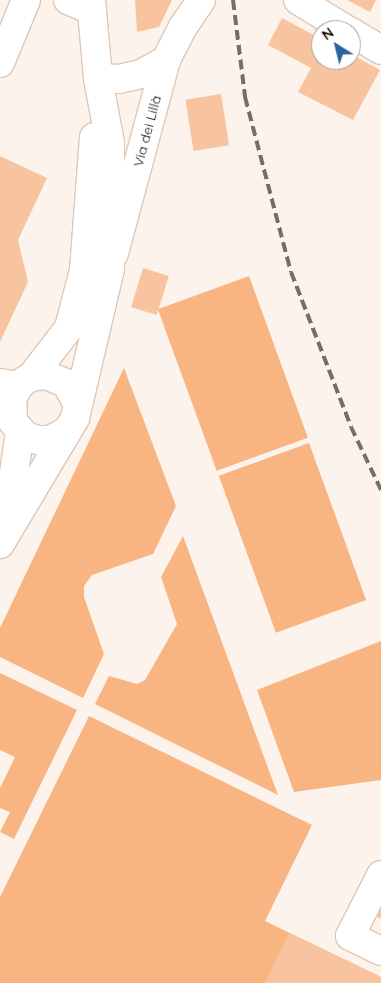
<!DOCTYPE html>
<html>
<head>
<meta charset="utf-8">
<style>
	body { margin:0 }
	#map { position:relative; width:381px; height:983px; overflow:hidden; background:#fcf3ed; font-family:Quicksand,sans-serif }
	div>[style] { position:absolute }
	.green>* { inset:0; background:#f9b581; transform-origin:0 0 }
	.building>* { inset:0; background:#f7c49f; transform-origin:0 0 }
	.roads { filter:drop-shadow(1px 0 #ddc7b7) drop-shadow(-1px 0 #ddc7b7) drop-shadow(0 1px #ddc7b7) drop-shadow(0 -1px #ddc7b7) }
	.minor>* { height:28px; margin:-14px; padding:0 14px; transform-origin:14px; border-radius:14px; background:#fff }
	.tertiary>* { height:28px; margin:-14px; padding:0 14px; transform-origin:14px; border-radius:14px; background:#fff }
	.secondary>* { height:28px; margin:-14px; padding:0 14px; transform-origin:14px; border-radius:14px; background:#fff }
	.rail>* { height:4px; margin-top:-2px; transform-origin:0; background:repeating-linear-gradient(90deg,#756d68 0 10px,transparent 0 15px) }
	span { translate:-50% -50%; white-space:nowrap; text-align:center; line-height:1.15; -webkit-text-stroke:4.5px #fff; paint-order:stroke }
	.street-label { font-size:14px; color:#120b06 }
	.north { position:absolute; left:311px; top:20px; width:50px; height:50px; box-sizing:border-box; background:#fff; border:1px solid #a09d9b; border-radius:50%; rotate:324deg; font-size:14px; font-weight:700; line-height:20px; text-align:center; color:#120b06 }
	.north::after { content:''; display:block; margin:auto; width:18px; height:22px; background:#2a649c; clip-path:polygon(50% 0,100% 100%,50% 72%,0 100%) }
</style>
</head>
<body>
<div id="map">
	<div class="green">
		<i style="left:249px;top:276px;width:172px;height:97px;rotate:70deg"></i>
		<i style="clip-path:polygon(124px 368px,176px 506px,153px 554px,92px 575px,84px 586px,84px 597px,104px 654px,83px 698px,0 657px,0 628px)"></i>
		<i style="left:309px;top:443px;width:167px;height:96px;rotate:70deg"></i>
		<i style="clip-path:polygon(183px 536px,278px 795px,95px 704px,109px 676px,137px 684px,145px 680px,177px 624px,161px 577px)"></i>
		<i style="clip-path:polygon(381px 641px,381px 780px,294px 792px,257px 690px)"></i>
		<i style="clip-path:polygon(0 673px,77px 710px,14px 839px,0 832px,10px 812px,0 808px,0 788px,15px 757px,0 750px)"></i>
		<i style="clip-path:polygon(89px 716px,312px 825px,265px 921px,381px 977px,381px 983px,0 983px,0 897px)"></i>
	</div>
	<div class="building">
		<i style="clip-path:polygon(135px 0,172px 0,159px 27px,137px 32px)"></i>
		<i style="clip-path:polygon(347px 0,376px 0,370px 12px)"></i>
		<i style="clip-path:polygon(282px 18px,321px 39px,321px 60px,351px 60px,351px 54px,380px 70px,353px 120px,298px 92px,311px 68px,268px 45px)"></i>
		<i style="left:221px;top:94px;width:52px;height:36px;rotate:81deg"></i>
		<i style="clip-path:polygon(0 156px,47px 178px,18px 240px,28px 282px,0 342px)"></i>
		<i style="left:143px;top:268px;width:27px;height:41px;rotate:17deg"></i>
		<i style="clip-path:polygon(381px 906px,381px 919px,376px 916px)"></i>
		<i style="clip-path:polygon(289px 933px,381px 977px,381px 983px,265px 983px)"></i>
	</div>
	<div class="roads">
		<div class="minor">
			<i style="left:68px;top:0;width:25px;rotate:23deg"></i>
			<i style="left:298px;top:0;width:57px;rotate:31.5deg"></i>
			<i style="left:351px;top:32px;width:35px;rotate:31deg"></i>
			<i style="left:0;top:63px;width:68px;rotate:-67.6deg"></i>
			<i style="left:381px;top:875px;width:68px;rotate:116.9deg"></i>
			<i style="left:350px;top:936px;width:34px;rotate:26deg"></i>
		</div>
		<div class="tertiary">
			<i style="left:98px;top:78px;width:21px;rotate:3deg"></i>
			<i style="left:119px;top:79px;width:23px;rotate:-13deg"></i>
			<i style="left:141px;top:74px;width:29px;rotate:-29deg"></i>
			<i style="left:114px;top:253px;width:200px;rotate:-74.9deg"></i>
			<i style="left:166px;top:60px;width:37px;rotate:-63deg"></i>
			<i style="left:183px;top:27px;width:32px;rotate:-56deg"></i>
			<i style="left:0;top:383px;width:19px;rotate:9deg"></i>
		</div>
		<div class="secondary">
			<i style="left:31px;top:377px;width:62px;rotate:-52.2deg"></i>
			<i style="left:69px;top:328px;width:60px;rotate:-75.5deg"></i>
			<i style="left:84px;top:270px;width:133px;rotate:-85.7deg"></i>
			<i style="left:67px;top:431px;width:19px;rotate:152deg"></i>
			<i style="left:50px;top:440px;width:12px;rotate:180deg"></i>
			<i style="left:38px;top:440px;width:13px;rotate:-162deg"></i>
			<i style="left:26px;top:436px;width:19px;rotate:-133deg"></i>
			<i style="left:13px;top:422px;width:23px;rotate:-92deg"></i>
			<i style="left:12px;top:399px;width:15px;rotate:-62deg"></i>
			<i style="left:19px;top:386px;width:7px;rotate:-45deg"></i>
			<i style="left:24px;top:381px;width:8px;rotate:-30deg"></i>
			<i style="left:31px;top:377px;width:15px;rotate:-8deg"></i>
			<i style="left:46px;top:375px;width:22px;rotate:22deg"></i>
			<i style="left:66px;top:383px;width:23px;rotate:61deg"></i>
			<i style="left:0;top:520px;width:29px;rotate:-68deg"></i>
			<i style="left:11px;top:493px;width:63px;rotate:-81.7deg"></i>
			<i style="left:0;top:544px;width:147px;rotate:-59.2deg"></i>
			<i style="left:75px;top:418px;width:153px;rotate:-76.8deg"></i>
			<i style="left:110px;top:269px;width:126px;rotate:-90deg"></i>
			<i style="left:110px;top:143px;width:66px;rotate:-100.5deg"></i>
			<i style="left:98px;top:78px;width:78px;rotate:-95.1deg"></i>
		</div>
	</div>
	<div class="rail">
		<i style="left:233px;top:0;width:98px;rotate:82.9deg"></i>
		<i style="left:245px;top:97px;width:181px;rotate:75.3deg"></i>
		<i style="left:291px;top:272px;width:166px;rotate:68.8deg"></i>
		<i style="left:351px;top:427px;width:70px;rotate:64.5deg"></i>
	</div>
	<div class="street-label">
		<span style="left:147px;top:131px;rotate:-75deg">Via dei Lillà</span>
	</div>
	<div class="north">N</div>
</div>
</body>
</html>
